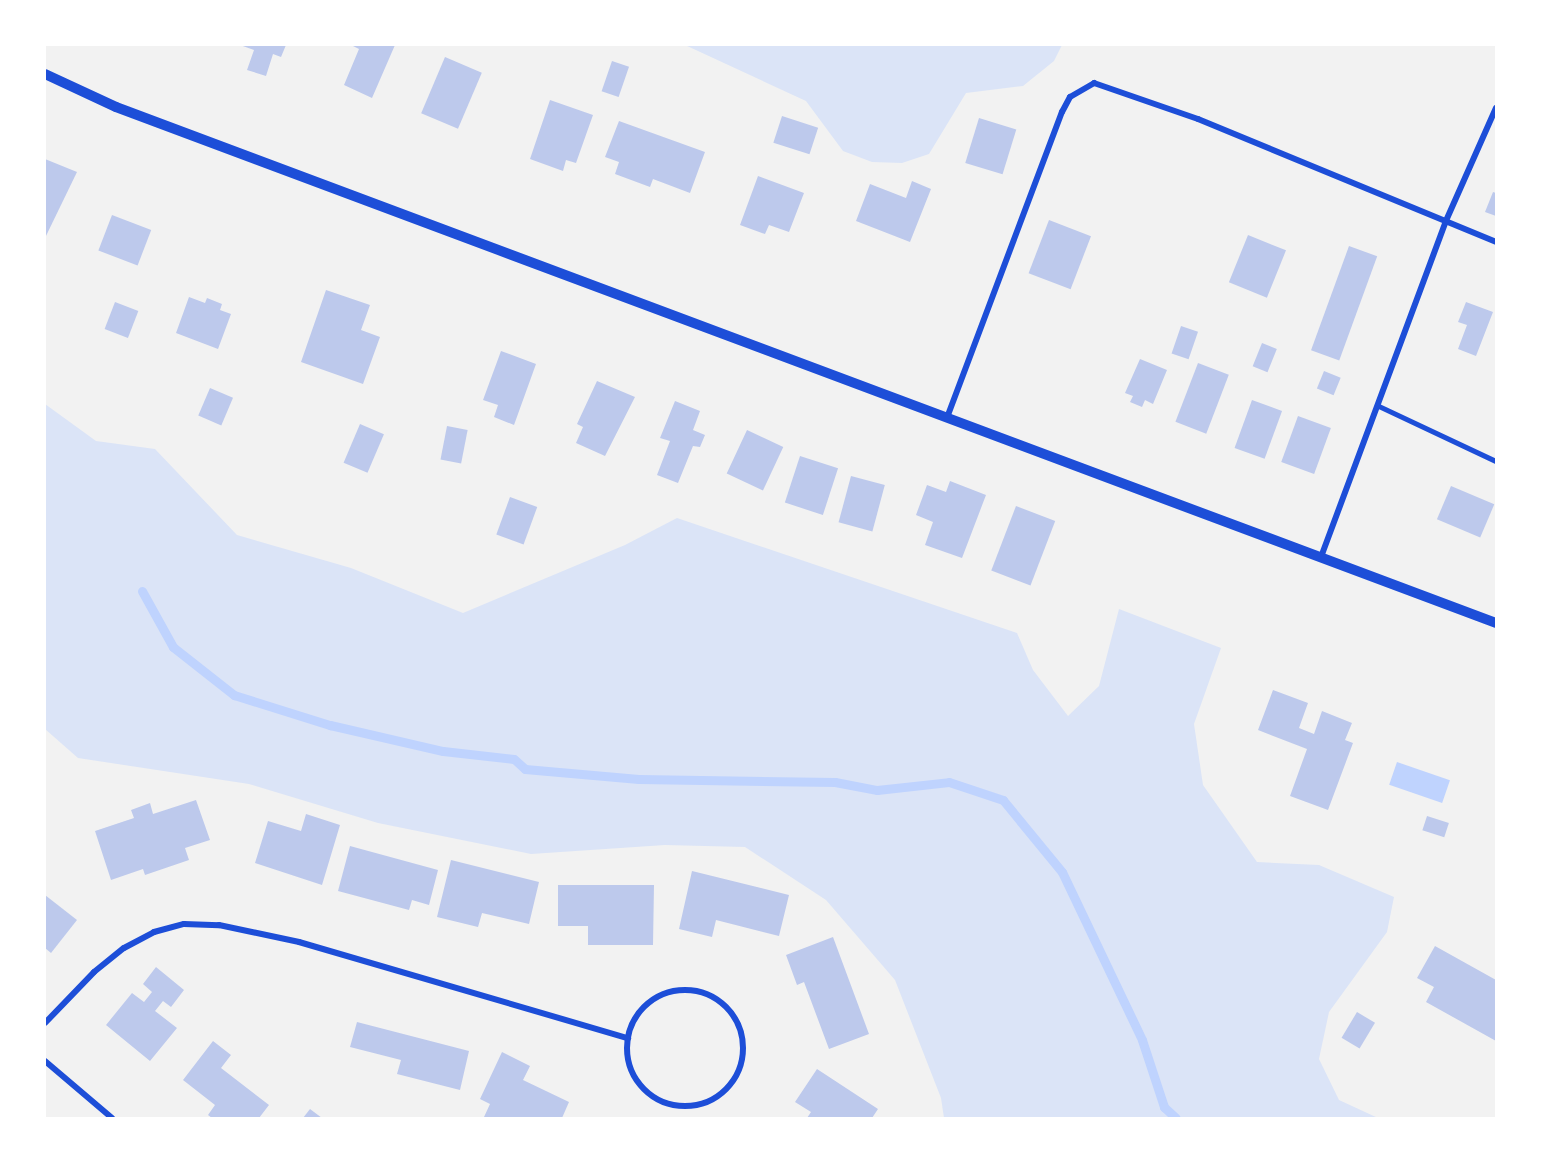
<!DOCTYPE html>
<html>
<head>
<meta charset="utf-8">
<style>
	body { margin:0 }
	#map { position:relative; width:1541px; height:1163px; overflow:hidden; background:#f2f2f2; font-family:Quicksand,sans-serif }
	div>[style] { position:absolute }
	.green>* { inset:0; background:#dbe4f7 }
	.water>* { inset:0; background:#bfd3fe; transform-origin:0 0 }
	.stream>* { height:9px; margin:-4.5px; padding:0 4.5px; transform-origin:4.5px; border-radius:4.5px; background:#bfd3fe }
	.building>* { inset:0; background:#bdc9ec; transform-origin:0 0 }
	.service>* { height:4.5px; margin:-2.25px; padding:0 2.25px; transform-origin:2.25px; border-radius:2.25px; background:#1d4ed8 }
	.minor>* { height:6px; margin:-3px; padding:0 3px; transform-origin:3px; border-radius:3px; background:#1d4ed8 }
	.minor>.ring { margin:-3px; padding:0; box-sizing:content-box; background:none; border:6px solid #1d4ed8; border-radius:50% }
	.tertiary>* { height:10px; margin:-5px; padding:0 5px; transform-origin:5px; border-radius:5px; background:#1d4ed8 }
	span { translate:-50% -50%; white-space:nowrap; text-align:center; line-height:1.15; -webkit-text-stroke:5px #fff; paint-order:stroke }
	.frame { position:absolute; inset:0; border:46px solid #fff; pointer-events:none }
</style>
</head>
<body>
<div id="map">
	<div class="green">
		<i style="clip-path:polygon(685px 45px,1062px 45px,1054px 61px,1023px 86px,966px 93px,929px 154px,902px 163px,872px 162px,843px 151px,806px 101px)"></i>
		<i style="clip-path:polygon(45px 404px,96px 441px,155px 449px,237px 535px,351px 568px,463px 613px,625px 545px,677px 518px,1017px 633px,1033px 670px,1068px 716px,1099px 686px,1119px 609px,1221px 648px,1194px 724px,1203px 785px,1257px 862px,1319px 865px,1394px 897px,1387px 932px,1329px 1012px,1319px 1059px,1339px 1100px,1378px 1118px,944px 1118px,941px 1098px,895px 980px,826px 900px,745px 847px,665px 845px,531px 854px,378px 823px,249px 784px,78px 758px,45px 729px)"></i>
	</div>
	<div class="water">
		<i style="left:1397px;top:762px;width:56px;height:24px;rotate:19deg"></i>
	</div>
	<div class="stream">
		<i style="left:142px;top:591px;width:64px;rotate:61deg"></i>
		<i style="left:173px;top:647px;width:78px;rotate:38.2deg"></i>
		<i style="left:234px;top:695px;width:101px;rotate:17.4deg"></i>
		<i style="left:330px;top:725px;width:116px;rotate:13deg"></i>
		<i style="left:443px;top:751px;width:71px;rotate:6.4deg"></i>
		<i style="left:514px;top:759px;width:15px;rotate:42deg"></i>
		<i style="left:525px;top:769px;width:114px;rotate:5deg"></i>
		<i style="left:639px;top:779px;width:196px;rotate:0.9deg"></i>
		<i style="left:835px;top:782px;width:43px;rotate:10.8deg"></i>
		<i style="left:877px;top:790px;width:72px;rotate:-6.3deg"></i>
		<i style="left:949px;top:782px;width:57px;rotate:18.4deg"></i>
		<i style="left:1003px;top:800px;width:93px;rotate:50.7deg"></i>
		<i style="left:1062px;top:872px;width:186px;rotate:64.5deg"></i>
		<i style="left:1142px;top:1040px;width:71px;rotate:71.8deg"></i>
		<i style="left:1164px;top:1107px;width:16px;rotate:43deg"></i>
	</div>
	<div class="building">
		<i style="clip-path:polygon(240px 45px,286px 45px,281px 57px,273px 54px,266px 76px,247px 70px,254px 50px)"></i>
		<i style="clip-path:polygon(351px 45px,395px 45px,372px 98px,344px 85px,359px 49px)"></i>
		<i style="left:445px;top:57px;width:40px;height:61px;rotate:23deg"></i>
		<i style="left:612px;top:61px;width:18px;height:32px;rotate:19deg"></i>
		<i style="clip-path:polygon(550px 100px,593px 115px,576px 163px,566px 160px,563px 171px,530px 159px)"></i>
		<i style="left:782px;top:116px;width:38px;height:28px;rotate:18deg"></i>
		<i style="left:979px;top:118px;width:39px;height:47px;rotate:17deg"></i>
		<i style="clip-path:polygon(619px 121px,705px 152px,690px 193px,653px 179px,650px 187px,615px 174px,619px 162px,605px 157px)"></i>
		<i style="clip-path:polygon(45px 159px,77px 172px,45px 238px)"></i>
		<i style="clip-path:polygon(758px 176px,804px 193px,789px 232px,769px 225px,765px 234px,740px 225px)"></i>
		<i style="clip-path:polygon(912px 181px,931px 189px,910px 242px,856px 221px,870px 184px,906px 198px)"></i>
		<i style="clip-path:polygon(1493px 192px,1496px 193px,1496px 216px,1485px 212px)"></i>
		<i style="left:112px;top:215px;width:42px;height:38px;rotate:21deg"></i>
		<i style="left:1049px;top:220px;width:45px;height:57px;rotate:21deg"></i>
		<i style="left:1248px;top:235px;width:41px;height:51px;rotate:22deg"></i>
		<i style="left:1349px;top:246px;width:30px;height:111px;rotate:20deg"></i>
		<i style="clip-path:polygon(326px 290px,370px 305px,361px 330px,380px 337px,363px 384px,301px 362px)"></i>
		<i style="clip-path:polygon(189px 297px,205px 303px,207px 298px,222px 304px,220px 310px,231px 314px,218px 349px,176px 333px)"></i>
		<i style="left:115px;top:302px;width:25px;height:29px;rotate:21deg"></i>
		<i style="clip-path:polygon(1466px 302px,1493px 312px,1476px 356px,1458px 349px,1467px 325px,1458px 322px)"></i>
		<i style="left:1181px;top:326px;width:18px;height:29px;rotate:19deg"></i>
		<i style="left:1262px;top:343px;width:16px;height:25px;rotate:22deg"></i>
		<i style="clip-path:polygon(501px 351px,536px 364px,514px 425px,494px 417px,498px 405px,483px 400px)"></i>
		<i style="clip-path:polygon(1140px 359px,1167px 370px,1153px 404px,1145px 400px,1142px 407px,1130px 402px,1133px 396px,1125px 393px)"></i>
		<i style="left:1198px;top:363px;width:33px;height:63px;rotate:21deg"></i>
		<i style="left:1324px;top:371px;width:18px;height:19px;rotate:22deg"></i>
		<i style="clip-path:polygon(597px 381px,635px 397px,605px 456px,576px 443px,583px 427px,577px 424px)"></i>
		<i style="left:210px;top:388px;width:25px;height:30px;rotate:23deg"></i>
		<i style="left:1252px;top:400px;width:32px;height:51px;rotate:20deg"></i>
		<i style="clip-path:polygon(675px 401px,700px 411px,693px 430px,705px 435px,700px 447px,693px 446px,678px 483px,657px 475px,670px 441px,660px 438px)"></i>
		<i style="left:1298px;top:416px;width:35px;height:49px;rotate:20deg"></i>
		<i style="left:360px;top:424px;width:26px;height:42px;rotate:23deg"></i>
		<i style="left:447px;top:426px;width:21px;height:34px;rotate:11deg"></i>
		<i style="left:747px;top:430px;width:40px;height:48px;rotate:25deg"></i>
		<i style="left:800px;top:456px;width:40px;height:49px;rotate:18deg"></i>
		<i style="left:851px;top:476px;width:35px;height:48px;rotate:15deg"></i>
		<i style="clip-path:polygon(950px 481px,986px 495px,962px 558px,925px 545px,933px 522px,916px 515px,927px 485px,946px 492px)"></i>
		<i style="left:1451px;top:486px;width:47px;height:36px;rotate:23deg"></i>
		<i style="left:510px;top:497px;width:29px;height:40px;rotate:20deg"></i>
		<i style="left:1016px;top:506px;width:42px;height:69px;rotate:21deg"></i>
		<i style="clip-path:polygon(1273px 690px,1308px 703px,1299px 728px,1314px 734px,1322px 711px,1352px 723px,1345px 740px,1353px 743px,1328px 810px,1290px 796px,1307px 749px,1258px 730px)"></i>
		<i style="clip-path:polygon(196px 800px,210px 840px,185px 848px,189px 860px,145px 875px,143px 869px,111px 880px,95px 831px,134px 818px,131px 810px,150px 803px,153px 814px)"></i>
		<i style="clip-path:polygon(306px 814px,340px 825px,322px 885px,255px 863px,268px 821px,301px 831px)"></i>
		<i style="left:1427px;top:816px;width:23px;height:15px;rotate:18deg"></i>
		<i style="clip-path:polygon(350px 846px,438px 870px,429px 905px,412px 900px,409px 910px,338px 891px)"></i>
		<i style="clip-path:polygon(451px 860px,539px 882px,529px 924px,482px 913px,478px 927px,437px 917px)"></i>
		<i style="clip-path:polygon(692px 871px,789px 895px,779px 936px,716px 920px,712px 937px,679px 929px)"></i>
		<i style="clip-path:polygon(558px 885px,654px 885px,653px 945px,588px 945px,588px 926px,558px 926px)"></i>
		<i style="clip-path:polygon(45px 895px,77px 920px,51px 953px,45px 948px)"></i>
		<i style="clip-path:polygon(833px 937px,869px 1034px,829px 1049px,804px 982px,797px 985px,786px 955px)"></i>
		<i style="clip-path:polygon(1435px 946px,1496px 980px,1496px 1041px,1426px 1002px,1434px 987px,1417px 978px)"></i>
		<i style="clip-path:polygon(156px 967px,184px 990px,171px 1007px,163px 1001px,155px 1011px,177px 1028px,150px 1061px,106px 1025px,132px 993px,144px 1002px,152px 992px,143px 984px)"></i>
		<i style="left:1357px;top:1012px;width:21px;height:30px;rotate:31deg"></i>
		<i style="clip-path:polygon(357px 1022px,469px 1051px,460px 1090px,397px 1074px,401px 1060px,350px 1047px)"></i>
		<i style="clip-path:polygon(213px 1041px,231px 1055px,221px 1068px,269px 1105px,259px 1118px,212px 1118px,208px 1115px,215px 1105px,183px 1080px)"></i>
		<i style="clip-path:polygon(502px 1052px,530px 1066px,523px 1080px,569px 1102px,562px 1118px,484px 1117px,490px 1104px,480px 1099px)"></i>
		<i style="clip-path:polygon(817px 1069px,878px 1109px,872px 1118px,807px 1118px,811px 1112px,795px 1102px)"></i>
		<i style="clip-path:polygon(310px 1109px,322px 1118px,303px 1118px)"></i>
	</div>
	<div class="service">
		<i style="left:1379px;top:406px;width:129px;rotate:25.2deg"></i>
	</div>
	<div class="minor">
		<i style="left:948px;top:415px;width:324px;rotate:-69.4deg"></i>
		<i style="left:1062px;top:112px;width:17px;rotate:-62deg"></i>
		<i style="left:1070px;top:97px;width:28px;rotate:-30deg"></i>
		<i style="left:1094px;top:83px;width:110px;rotate:19.1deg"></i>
		<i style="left:1198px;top:119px;width:322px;rotate:22.4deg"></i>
		<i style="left:1321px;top:557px;width:356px;rotate:-69.6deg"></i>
		<i style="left:1445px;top:223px;width:126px;rotate:-66.1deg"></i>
		<i class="ring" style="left:627px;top:990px;width:110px;height:110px"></i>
		<i style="left:45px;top:1023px;width:71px;rotate:-46.1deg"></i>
		<i style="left:94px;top:972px;width:38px;rotate:-39deg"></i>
		<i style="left:124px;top:948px;width:34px;rotate:-28deg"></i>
		<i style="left:154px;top:932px;width:31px;rotate:-15deg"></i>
		<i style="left:184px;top:924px;width:35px;rotate:2deg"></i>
		<i style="left:219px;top:925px;width:82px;rotate:12deg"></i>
		<i style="left:299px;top:942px;width:343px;rotate:16.3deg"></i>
		<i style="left:45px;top:1061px;width:88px;rotate:40.4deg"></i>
	</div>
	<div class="tertiary">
		<i style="left:45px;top:74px;width:78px;rotate:24.9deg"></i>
		<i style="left:116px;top:107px;width:1473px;rotate:20.5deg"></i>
	</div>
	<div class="frame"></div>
</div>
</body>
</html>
